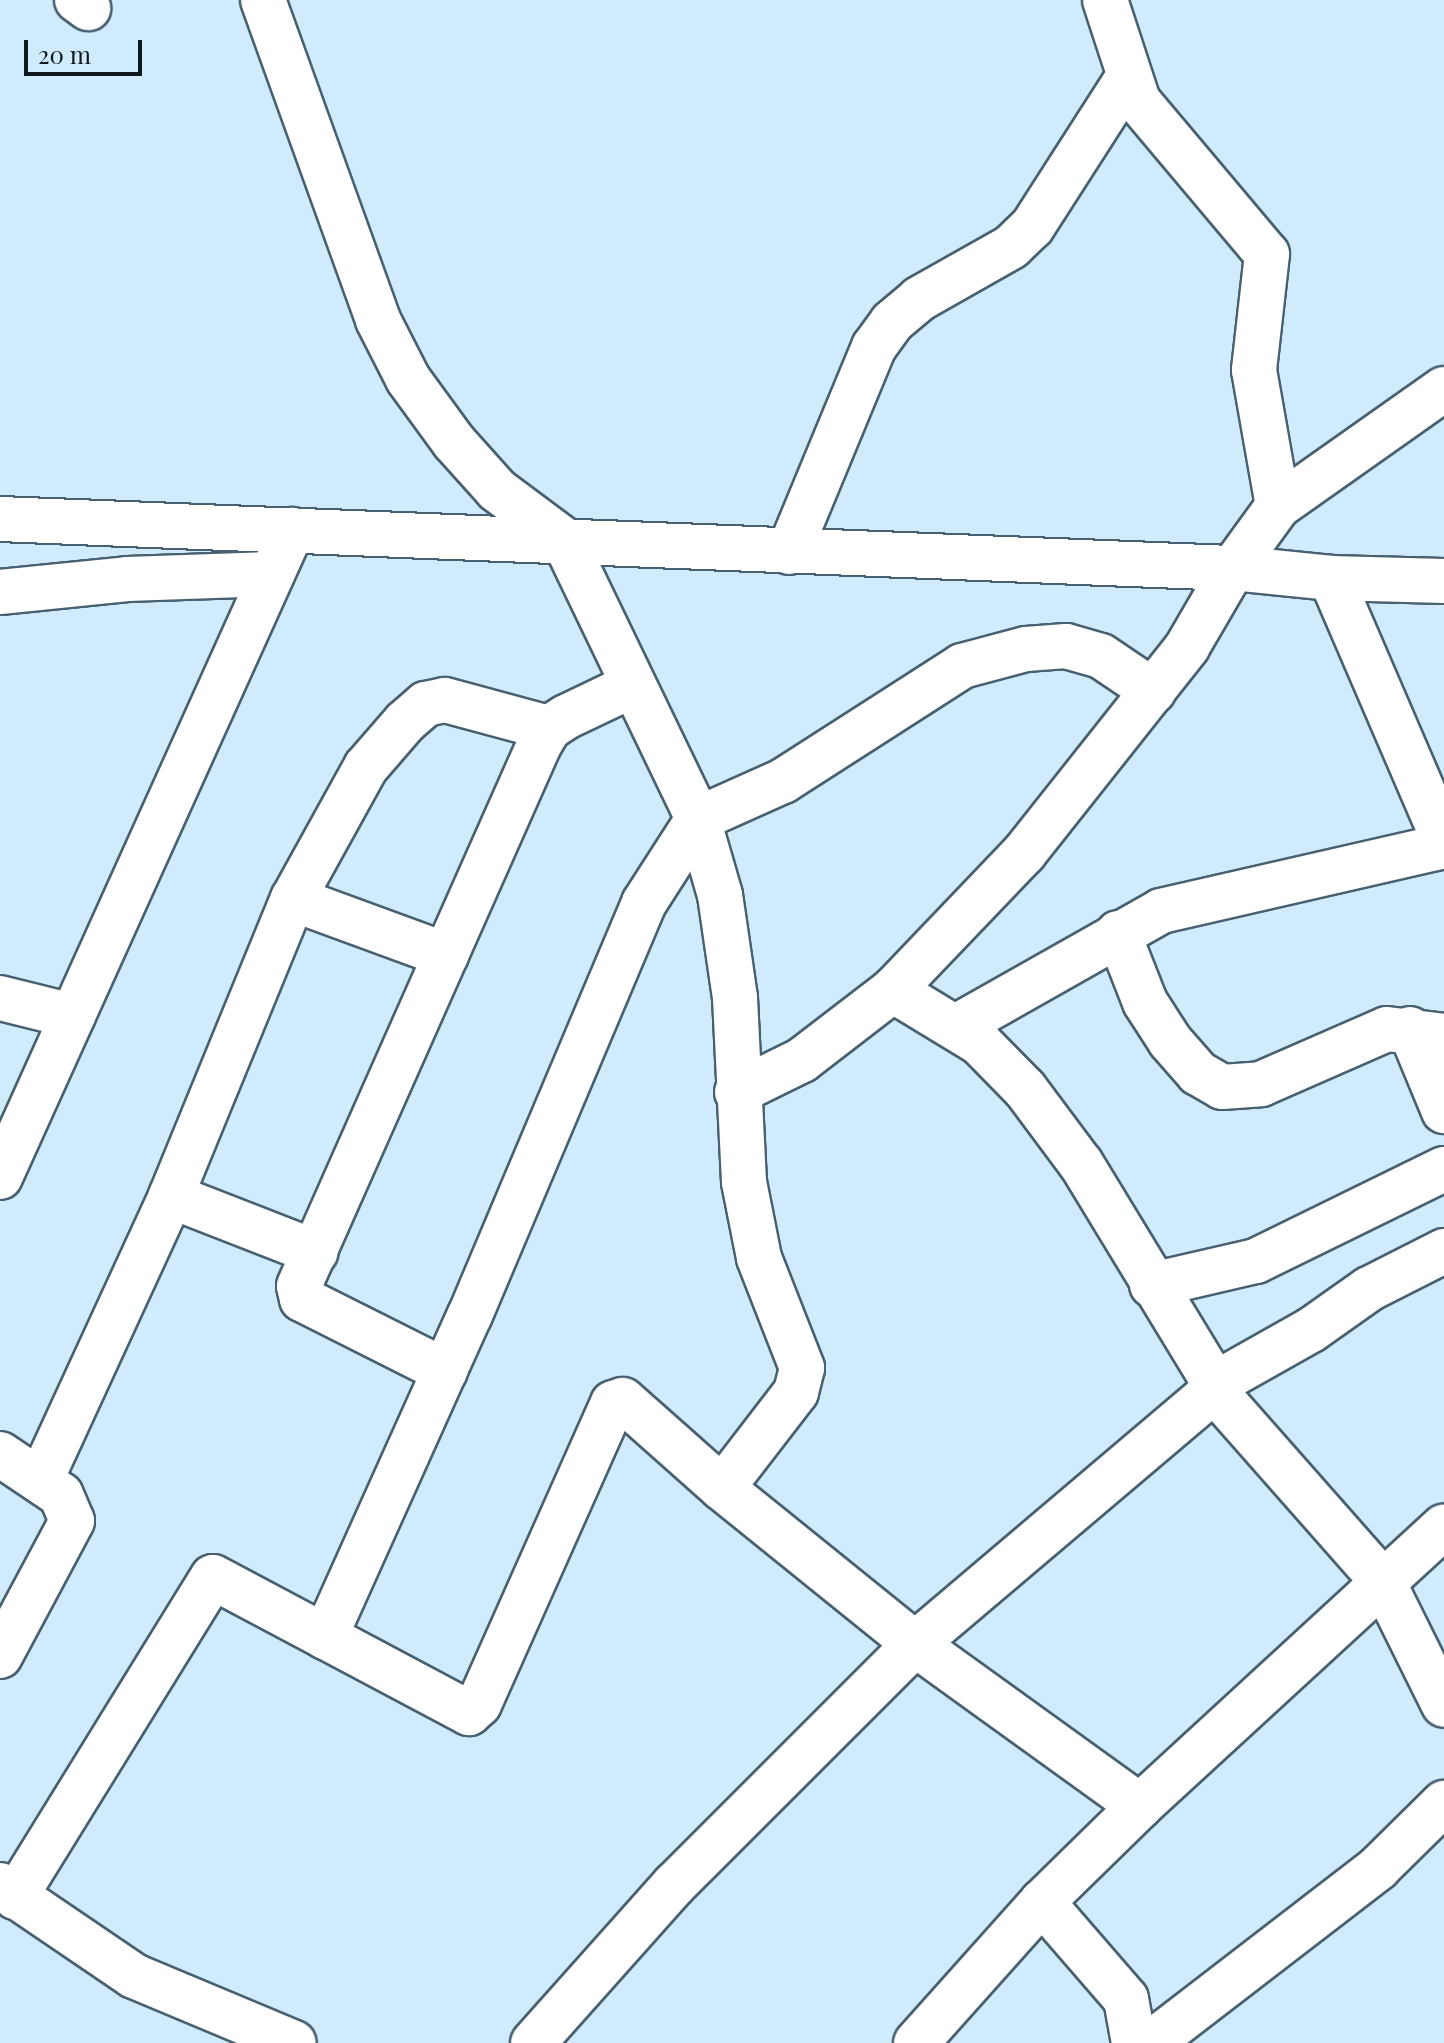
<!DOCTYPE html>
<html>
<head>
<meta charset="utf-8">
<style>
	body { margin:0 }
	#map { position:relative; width:1444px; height:2043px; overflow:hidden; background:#cfebfc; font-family:"Playfair Display",serif }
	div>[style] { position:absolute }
	.roads { filter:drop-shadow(2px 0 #48606f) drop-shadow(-2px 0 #48606f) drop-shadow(0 2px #48606f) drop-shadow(0 -2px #48606f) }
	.minor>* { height:44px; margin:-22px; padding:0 22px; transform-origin:22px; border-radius:22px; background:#fff }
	span { translate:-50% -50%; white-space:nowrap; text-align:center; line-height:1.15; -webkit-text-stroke:8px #cfebfc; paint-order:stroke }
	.scale { position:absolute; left:24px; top:40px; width:118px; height:36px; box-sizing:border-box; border:4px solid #0e181d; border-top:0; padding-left:10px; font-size:24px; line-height:28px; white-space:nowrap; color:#0e181d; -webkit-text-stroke:6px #cfebfc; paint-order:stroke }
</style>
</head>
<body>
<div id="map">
	<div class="roads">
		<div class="minor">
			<i style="left:77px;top:0;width:14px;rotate:36deg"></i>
			<i style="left:263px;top:0;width:340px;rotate:70.2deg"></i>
			<i style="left:378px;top:320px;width:66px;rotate:63deg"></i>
			<i style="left:408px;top:379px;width:78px;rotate:53.9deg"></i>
			<i style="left:454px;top:442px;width:64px;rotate:48.1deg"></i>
			<i style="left:497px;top:490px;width:84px;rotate:36.7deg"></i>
			<i style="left:564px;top:540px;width:310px;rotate:64.3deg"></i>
			<i style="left:698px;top:819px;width:79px;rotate:73.9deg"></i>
			<i style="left:720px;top:895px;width:104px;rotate:81.7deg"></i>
			<i style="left:735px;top:998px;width:184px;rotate:87.2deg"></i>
			<i style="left:744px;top:1182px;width:77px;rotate:78.8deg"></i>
			<i style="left:759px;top:1258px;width:118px;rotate:68.6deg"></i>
			<i style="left:802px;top:1368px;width:25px;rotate:104deg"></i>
			<i style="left:796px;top:1392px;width:121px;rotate:127.6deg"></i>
			<i style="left:722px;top:1488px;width:248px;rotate:38.9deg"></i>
			<i style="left:915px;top:1644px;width:277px;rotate:35.8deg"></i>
			<i style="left:1105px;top:0;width:106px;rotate:71.9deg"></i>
			<i style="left:1138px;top:101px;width:200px;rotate:49.9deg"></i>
			<i style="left:1267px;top:254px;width:117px;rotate:96.4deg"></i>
			<i style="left:1254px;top:370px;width:138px;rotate:80deg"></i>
			<i style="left:0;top:519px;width:1234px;rotate:2.28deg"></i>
			<i style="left:1233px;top:568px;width:99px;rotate:5.8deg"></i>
			<i style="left:1331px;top:578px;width:113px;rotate:1.5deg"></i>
			<i style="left:789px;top:552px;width:222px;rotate:-67.5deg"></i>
			<i style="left:874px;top:347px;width:31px;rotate:-54deg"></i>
			<i style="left:892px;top:322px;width:35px;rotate:-40deg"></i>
			<i style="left:919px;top:299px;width:106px;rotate:-29.5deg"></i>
			<i style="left:1011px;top:247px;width:29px;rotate:-44deg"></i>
			<i style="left:1032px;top:227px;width:179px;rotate:-57.3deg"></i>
			<i style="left:1331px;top:578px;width:286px;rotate:66.7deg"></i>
			<i style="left:0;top:592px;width:128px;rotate:-5.8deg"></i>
			<i style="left:127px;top:579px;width:145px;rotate:-2deg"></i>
			<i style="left:293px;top:899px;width:163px;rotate:20.1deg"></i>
			<i style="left:1118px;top:933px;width:74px;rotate:68.6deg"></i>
			<i style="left:1145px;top:1002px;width:46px;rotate:57.3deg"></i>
			<i style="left:1170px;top:1041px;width:43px;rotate:48.8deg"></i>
			<i style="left:1198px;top:1073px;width:28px;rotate:30deg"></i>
			<i style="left:1222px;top:1087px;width:39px;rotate:-4deg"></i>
			<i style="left:1261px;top:1084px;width:137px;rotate:-23.6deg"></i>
			<i style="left:1387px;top:1029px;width:57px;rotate:7deg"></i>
			<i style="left:0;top:998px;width:75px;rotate:13.9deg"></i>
			<i style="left:956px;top:1027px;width:236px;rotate:-29.5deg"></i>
			<i style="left:1161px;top:911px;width:290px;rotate:-12.9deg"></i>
			<i style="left:1410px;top:1029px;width:89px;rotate:67.5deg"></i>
			<i style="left:737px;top:1092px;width:72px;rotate:-26.2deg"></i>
			<i style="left:802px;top:1060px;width:115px;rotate:-37.6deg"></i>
			<i style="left:893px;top:990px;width:190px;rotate:-46.3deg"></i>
			<i style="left:1024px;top:853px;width:263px;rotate:-51.6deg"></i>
			<i style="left:1187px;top:647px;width:91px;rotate:-59.8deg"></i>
			<i style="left:1233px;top:568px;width:77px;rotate:-54deg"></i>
			<i style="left:1278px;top:506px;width:203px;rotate:-35.2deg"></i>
			<i style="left:0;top:1177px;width:710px;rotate:-65.71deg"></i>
			<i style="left:171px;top:1196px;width:155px;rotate:21.3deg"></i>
			<i style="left:1152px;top:1285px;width:107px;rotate:-13deg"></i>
			<i style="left:1256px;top:1261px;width:209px;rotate:-26.1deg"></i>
			<i style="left:445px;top:1371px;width:160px;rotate:-153.3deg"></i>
			<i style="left:302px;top:1299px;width:13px;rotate:-103deg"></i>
			<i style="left:299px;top:1286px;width:592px;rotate:-66.08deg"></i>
			<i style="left:539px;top:745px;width:20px;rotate:-60deg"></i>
			<i style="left:549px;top:728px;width:20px;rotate:-33deg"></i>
			<i style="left:566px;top:717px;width:74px;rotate:-25.5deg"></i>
			<i style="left:1215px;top:1384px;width:110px;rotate:-29.4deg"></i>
			<i style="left:1311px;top:1330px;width:71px;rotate:-35.3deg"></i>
			<i style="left:1369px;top:1289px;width:84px;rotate:-26.9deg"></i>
			<i style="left:1213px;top:1389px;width:257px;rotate:48.6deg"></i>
			<i style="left:1383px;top:1582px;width:137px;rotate:63.6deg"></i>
			<i style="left:0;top:1454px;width:73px;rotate:33.9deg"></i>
			<i style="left:61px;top:1495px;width:28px;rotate:67deg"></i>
			<i style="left:72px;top:1521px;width:153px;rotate:118.1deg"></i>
			<i style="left:42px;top:1477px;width:309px;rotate:-65.3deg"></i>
			<i style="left:171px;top:1196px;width:321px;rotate:-67.7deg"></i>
			<i style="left:293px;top:899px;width:151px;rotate:-61.1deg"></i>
			<i style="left:366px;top:767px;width:60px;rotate:-49.1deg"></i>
			<i style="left:405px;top:722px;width:28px;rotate:-41deg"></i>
			<i style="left:426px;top:704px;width:19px;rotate:-12deg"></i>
			<i style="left:445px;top:700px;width:108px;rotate:15.1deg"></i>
			<i style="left:325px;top:1637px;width:353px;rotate:-65.8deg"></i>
			<i style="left:470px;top:1315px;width:447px;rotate:-67.1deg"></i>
			<i style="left:644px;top:903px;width:100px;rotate:-57.3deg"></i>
			<i style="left:698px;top:819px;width:93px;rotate:-24.1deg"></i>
			<i style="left:783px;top:781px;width:213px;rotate:-32.7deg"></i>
			<i style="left:962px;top:666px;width:66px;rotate:-14.9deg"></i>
			<i style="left:1026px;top:649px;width:40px;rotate:-4.3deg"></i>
			<i style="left:1066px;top:646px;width:36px;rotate:16deg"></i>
			<i style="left:1101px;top:656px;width:63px;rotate:33.9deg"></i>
			<i style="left:0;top:1885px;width:162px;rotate:34.2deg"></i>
			<i style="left:134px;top:1976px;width:173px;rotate:22.7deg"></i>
			<i style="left:15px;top:1897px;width:376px;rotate:-58.3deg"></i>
			<i style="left:213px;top:1577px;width:290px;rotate:28deg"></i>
			<i style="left:469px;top:1713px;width:13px;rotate:-42deg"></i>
			<i style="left:479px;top:1704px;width:329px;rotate:-66deg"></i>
			<i style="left:613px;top:1403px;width:10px;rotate:-17deg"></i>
			<i style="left:623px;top:1400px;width:132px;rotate:41.6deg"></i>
			<i style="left:1042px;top:1902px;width:128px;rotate:49.1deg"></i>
			<i style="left:1126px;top:1999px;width:45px;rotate:79.7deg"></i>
			<i style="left:533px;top:2043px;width:212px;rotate:-48.3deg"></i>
			<i style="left:674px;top:1885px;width:341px;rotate:-45deg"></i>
			<i style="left:915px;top:1644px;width:379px;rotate:-40.3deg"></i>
			<i style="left:1204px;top:1399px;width:19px;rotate:-54deg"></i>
			<i style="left:1215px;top:1384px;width:258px;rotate:-121.3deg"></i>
			<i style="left:1081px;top:1164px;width:94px;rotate:-126.7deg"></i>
			<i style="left:1025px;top:1089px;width:64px;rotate:-134.4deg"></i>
			<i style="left:980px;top:1043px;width:102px;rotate:-148.7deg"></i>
			<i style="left:916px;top:2043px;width:189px;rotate:-48.2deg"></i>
			<i style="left:1042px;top:1902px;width:137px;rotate:-44.4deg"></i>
			<i style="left:1140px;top:1806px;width:413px;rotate:-42.6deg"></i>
			<i style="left:1151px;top:2043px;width:287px;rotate:-37.6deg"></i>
			<i style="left:1378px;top:1868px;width:93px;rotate:-44.6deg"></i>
		</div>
	</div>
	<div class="scale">20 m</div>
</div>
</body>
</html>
